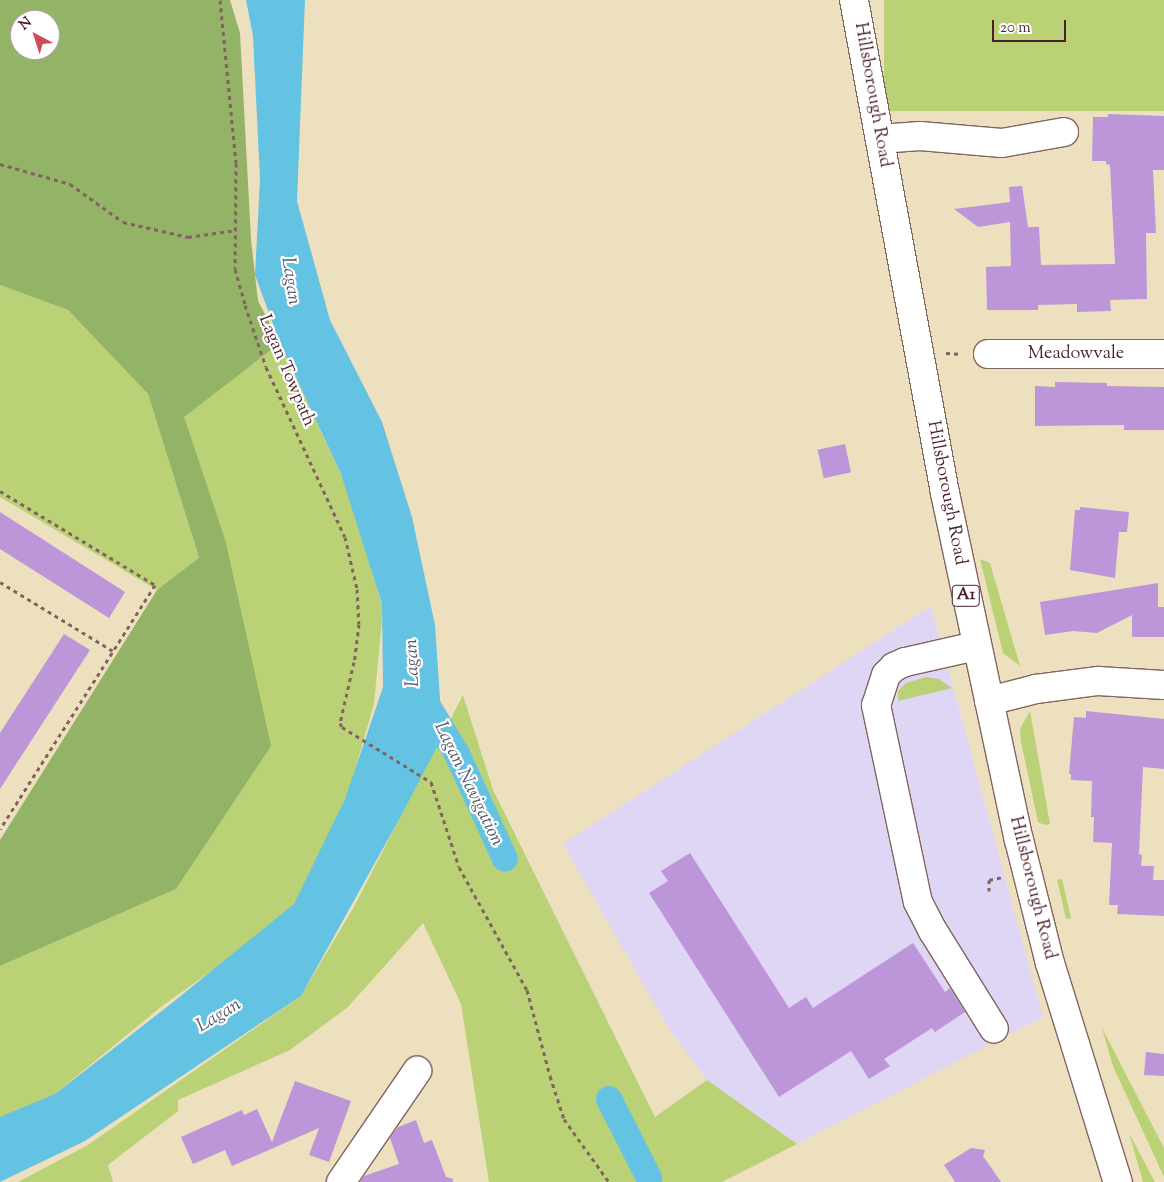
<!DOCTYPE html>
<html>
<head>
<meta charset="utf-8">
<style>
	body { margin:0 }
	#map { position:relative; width:1164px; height:1182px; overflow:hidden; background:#ede0bf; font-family:"Sorts Mill Goudy",serif }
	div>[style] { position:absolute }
	.built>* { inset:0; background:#dfd5f5 }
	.green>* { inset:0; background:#bad176; transform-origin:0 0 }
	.forest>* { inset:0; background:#93b367 }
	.water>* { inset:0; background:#64c3e2 }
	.canal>* { height:26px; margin:-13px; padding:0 13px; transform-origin:13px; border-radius:13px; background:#64c3e2 }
	.building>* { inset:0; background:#bc96d9; transform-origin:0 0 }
	.path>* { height:3px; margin-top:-1.5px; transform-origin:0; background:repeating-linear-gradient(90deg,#83635f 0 4px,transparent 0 8px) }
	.roads { filter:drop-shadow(1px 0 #83635f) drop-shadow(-1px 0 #83635f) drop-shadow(0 1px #83635f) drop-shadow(0 -1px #83635f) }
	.minor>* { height:28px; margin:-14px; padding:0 14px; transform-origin:14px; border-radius:14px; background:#fff }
	.highway>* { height:28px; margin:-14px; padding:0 14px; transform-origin:14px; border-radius:14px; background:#fff }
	span { translate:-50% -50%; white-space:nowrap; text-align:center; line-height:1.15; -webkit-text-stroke:4.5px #fff; paint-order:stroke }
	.shield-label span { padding:1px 4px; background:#fff; border:1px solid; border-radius:4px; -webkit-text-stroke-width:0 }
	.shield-label { font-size:16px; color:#4a1f2b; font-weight:700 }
	.street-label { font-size:18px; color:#4a1f2b }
	.water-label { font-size:19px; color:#53586b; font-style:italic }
	.north { position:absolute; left:10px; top:10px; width:50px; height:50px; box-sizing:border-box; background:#fff; border:1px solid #b7a5aa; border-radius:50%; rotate:320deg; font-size:14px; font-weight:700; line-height:20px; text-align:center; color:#4a1f2b }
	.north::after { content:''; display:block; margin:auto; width:18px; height:22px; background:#d1495b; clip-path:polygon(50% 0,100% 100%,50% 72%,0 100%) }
	.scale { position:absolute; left:992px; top:20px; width:74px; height:22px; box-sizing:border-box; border:2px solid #4a1f2b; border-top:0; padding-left:6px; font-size:15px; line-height:18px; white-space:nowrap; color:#4a1f2b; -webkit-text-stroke:4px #fff; paint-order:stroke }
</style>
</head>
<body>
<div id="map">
	<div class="built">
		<i style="clip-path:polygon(931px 606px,1043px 1017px,797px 1144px,707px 1080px,668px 1027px,563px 844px)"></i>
	</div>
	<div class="green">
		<i style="left:884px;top:0;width:280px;height:111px"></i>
		<i style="clip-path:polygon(0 285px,68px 310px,148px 394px,199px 559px,157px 590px,0 497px)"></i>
		<i style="clip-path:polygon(280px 343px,349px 492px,383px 609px,374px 704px,349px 790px,295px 912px,162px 1006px,44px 1103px,0 1120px,0 966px,176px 889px,225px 539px,183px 416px)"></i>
		<i style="clip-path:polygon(980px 559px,990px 563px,1020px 666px,1003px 653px)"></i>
		<i style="clip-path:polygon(926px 677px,939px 679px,952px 688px,898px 701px,898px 691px,906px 683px)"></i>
		<i style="clip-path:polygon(463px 695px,493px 790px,655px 1117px,707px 1080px,797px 1144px,722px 1182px,489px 1182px,461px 1004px,423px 923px,348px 1007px,290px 1050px,178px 1100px,178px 1111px,108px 1165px,113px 1182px,18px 1182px,88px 1145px,301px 996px,355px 905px)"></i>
		<i style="clip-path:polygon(1030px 711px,1050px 824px,1045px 825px,1038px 822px,1021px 742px,1020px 729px)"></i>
		<i style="left:1062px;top:879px;width:40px;height:5px;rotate:77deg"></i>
		<i style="clip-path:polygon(1102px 1028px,1164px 1148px,1164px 1177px,1113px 1066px)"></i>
		<i style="clip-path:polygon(1129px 1133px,1155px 1182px,1143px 1182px)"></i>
	</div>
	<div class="forest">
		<i style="clip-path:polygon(evenodd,0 0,230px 0,240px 33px,251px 240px,258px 301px,280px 343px,184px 417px,225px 539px,271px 746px,176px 889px,0 966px,0 840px,157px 590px,199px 558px,148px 394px,68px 310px,0 285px,0 0,20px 20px,50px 20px,50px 50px,20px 50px,20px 20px)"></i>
	</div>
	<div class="water">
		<i style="clip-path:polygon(246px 0,305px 0,297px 201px,330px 320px,382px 422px,412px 517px,435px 625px,442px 728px,437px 747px,401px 816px,301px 996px,85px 1141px,0 1182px,0 1117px,55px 1094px,172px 1003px,294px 904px,345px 799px,383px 687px,382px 604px,341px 474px,280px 343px,255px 275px,260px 179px,253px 36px)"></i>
	</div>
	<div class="canal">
		<i style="left:423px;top:698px;width:66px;rotate:58.7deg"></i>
		<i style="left:457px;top:754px;width:115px;rotate:65.4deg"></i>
		<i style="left:609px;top:1099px;width:89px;rotate:63.1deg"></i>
	</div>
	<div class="building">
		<i style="clip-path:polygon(1108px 114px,1164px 116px,1164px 170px,1153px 170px,1156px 233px,1146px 233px,1147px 299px,1110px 300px,1111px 311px,1077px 312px,1077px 304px,1038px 305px,1038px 310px,987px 310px,986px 267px,1011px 266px,1010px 222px,978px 227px,954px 209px,1010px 202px,1009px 187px,1022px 186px,1028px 227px,1039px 227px,1041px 265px,1115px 264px,1110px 165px,1106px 164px,1106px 161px,1092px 161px,1093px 117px,1108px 117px)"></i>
		<i style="clip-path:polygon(1055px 382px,1107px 383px,1107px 386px,1164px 387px,1164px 430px,1124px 430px,1124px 425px,1035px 426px,1035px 386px,1055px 387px)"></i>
		<i style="left:845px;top:444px;width:29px;height:28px;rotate:78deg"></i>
		<i style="clip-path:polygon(1080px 507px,1129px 512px,1127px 532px,1119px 532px,1115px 578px,1070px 570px,1075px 510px,1080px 510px)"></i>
		<i style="clip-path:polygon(0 512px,125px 592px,109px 618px,0 549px)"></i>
		<i style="clip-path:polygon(1158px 583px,1158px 607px,1164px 607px,1164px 637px,1132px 637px,1132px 615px,1097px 633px,1073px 631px,1045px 635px,1040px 602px)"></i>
		<i style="clip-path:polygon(64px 634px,90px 650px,0 789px,0 733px)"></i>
		<i style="clip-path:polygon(1086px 711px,1164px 719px,1164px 769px,1143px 767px,1139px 854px,1142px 855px,1141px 866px,1154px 866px,1153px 880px,1164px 880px,1164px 916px,1117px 914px,1118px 905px,1109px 905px,1112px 843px,1093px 842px,1094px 817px,1091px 817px,1092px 781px,1071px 780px,1071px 774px,1069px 774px,1074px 717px,1086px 718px)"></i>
		<i style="clip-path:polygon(690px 853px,789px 1008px,806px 997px,813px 1008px,913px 943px,945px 992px,950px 988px,965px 1012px,935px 1032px,932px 1028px,884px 1059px,890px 1066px,869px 1079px,851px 1051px,779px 1097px,649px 893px,668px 881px,661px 871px)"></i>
		<i style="clip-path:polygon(1146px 1052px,1164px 1054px,1164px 1076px,1144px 1075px)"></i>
		<i style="clip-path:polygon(295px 1081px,351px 1101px,329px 1162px,309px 1155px,319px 1128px,232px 1166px,225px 1150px,193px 1164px,181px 1137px,242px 1110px,244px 1115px,257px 1109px,272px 1142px)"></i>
		<i style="clip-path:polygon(416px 1120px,424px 1143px,432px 1140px,446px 1177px,453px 1179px,453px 1182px,360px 1182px,364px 1176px,399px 1164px,390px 1138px,398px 1127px)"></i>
		<i style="clip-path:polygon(971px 1148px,985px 1150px,983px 1156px,1001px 1182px,955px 1182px,944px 1165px)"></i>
	</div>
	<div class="path">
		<i style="left:220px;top:0;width:164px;rotate:84.4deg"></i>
		<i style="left:236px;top:163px;width:106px;rotate:90.5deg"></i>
		<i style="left:235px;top:269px;width:37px;rotate:74deg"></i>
		<i style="left:245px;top:305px;width:65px;rotate:71.3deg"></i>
		<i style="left:266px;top:367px;width:187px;rotate:65.1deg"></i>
		<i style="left:345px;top:537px;width:53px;rotate:77deg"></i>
		<i style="left:357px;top:589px;width:35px;rotate:87deg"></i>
		<i style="left:359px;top:624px;width:38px;rotate:97deg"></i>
		<i style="left:354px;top:662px;width:63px;rotate:102.9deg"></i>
		<i style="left:340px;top:723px;width:4px;rotate:63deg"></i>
		<i style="left:342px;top:727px;width:105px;rotate:31.7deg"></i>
		<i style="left:431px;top:782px;width:89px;rotate:71.8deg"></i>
		<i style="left:459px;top:867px;width:141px;rotate:61.1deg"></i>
		<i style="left:527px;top:990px;width:89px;rotate:75deg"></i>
		<i style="left:550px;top:1076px;width:45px;rotate:72deg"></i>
		<i style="left:564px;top:1119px;width:77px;rotate:54.5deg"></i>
		<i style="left:0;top:164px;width:73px;rotate:15.9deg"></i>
		<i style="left:70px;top:184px;width:65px;rotate:35.6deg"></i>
		<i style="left:123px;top:222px;width:67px;rotate:13deg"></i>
		<i style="left:188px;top:237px;width:48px;rotate:-8.5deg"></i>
		<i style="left:946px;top:353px;width:16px;rotate:4deg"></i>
		<i style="left:0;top:491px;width:181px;rotate:31.2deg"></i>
		<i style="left:155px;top:585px;width:289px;rotate:122.4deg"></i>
		<i style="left:0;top:582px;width:132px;rotate:31.4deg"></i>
		<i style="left:989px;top:891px;width:11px;rotate:-90deg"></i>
		<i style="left:989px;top:880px;width:14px;rotate:-12deg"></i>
	</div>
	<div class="roads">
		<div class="minor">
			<i style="left:880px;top:139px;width:40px;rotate:-4.3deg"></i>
			<i style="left:920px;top:136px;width:82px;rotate:4.9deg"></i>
			<i style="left:1002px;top:143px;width:63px;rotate:-10.1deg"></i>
			<i style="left:988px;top:354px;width:176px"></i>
			<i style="left:976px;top:646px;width:73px;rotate:167.3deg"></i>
			<i style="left:905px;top:662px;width:12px;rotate:156deg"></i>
			<i style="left:894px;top:667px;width:11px;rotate:135deg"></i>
			<i style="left:886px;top:675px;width:32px;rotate:108deg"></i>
			<i style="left:876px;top:705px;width:201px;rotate:78deg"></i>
			<i style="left:918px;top:902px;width:33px;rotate:63deg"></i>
			<i style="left:933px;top:931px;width:115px;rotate:58.1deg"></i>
			<i style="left:989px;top:701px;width:49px;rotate:-14.3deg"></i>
			<i style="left:1036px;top:689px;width:63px;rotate:-7.4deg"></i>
			<i style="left:1098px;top:681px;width:66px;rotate:3.5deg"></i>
			<i style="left:341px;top:1182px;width:135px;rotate:-55.6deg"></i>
		</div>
		<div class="highway">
			<i style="left:854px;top:0;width:501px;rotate:79.54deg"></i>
			<i style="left:945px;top:493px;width:355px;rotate:78deg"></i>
			<i style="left:1019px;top:840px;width:127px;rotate:75.9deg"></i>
			<i style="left:1050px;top:963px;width:229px;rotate:72.8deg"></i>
		</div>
	</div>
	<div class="shield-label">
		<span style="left:966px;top:596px">A1</span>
	</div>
	<div class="street-label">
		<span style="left:872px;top:95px;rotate:80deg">Hillsborough Road</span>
		<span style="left:1076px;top:354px">Meadowvale</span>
		<span style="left:286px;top:371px;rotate:67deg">Lagan Towpath</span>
		<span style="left:946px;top:493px;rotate:79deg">Hillsborough Road</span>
		<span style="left:1032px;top:888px;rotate:76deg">Hillsborough Road</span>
	</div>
	<div class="water-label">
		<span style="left:290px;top:281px;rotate:82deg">Lagan</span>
		<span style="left:413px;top:663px;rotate:-92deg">Lagan</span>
		<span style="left:468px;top:784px;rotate:64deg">Lagan Navigation</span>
		<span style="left:219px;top:1016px;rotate:-31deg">Lagan</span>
	</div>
	<div class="north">N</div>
	<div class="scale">20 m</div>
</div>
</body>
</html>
